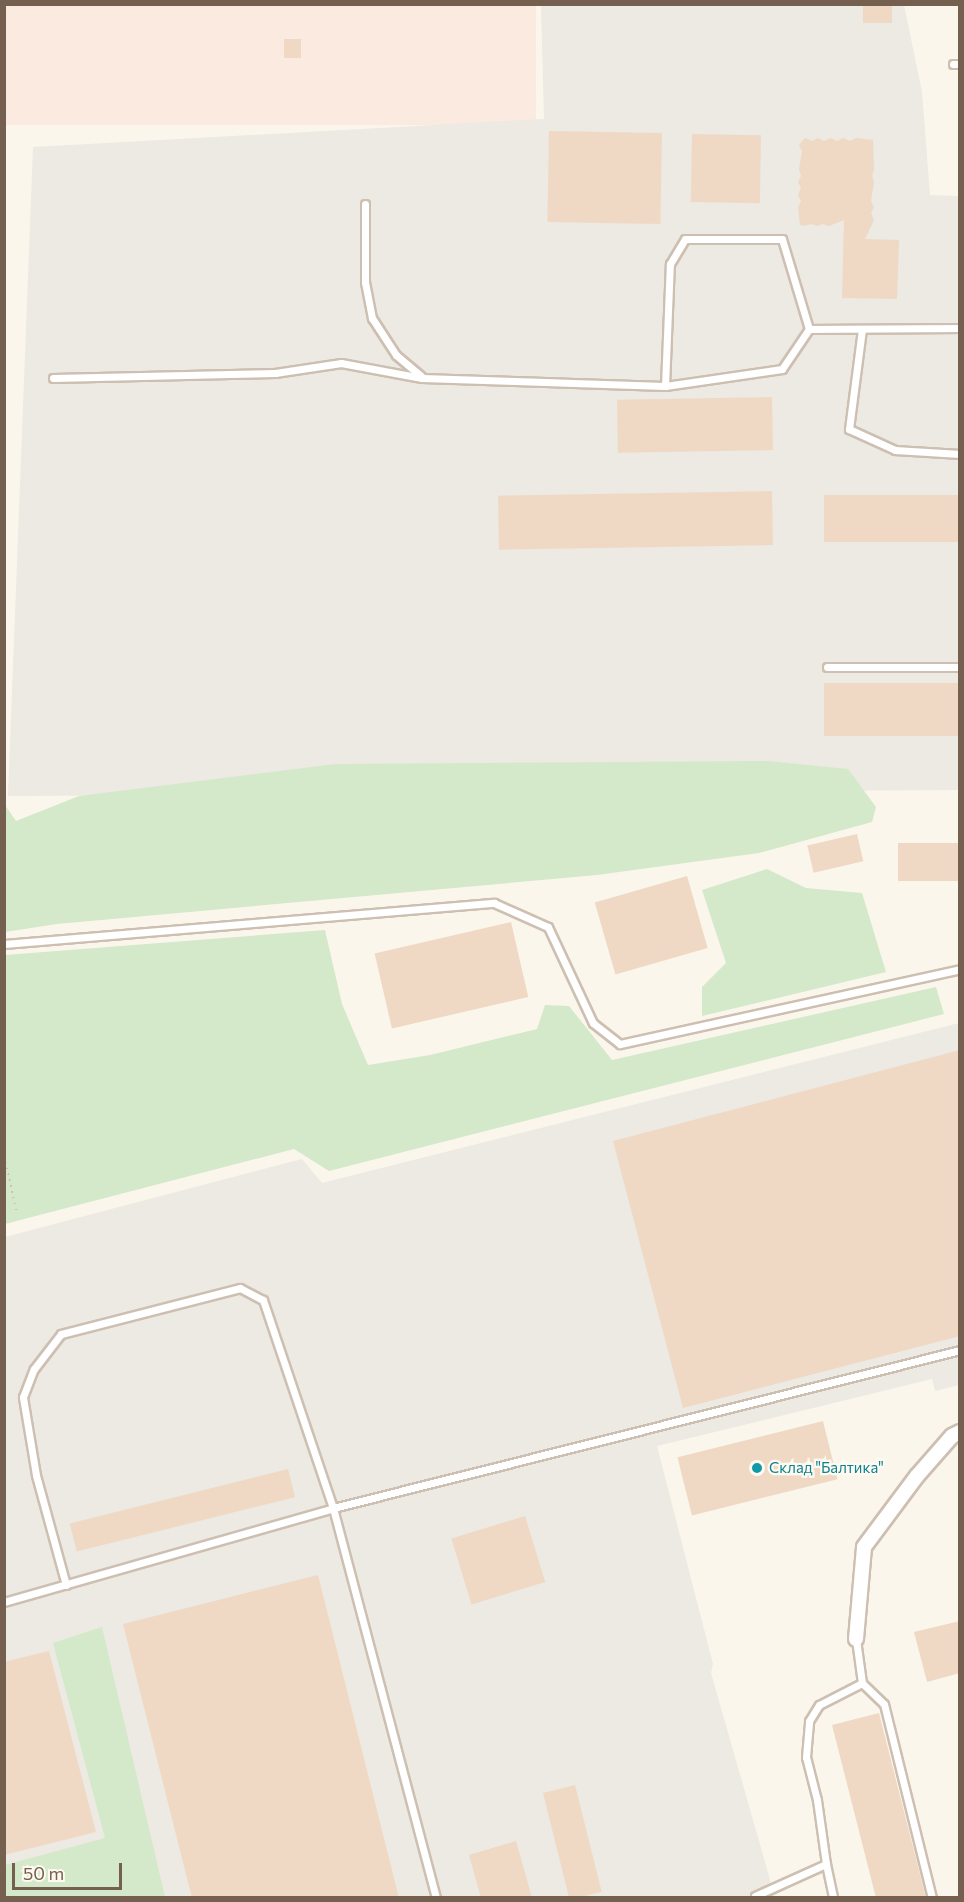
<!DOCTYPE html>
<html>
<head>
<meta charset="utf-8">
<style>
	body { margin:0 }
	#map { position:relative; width:964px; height:1902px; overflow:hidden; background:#fbf6eb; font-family:Commissioner,sans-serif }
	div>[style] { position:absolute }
	.commercial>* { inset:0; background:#faeadf; transform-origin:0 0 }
	.industrial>* { inset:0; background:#ede9e3 }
	.green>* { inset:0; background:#d4e9c9 }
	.building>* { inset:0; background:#efd9c4; transform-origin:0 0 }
	.path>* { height:2px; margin-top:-1px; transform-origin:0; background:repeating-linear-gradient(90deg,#d4bca7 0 1.5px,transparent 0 6px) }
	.roads { filter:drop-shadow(2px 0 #cdbfb1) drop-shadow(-2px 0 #cdbfb1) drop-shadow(0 2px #cdbfb1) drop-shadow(0 -2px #cdbfb1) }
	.lane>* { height:7px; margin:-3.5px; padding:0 3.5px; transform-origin:3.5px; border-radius:3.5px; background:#fff }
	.street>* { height:14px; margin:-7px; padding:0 7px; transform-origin:7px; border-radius:7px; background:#fff }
	.dots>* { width:16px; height:16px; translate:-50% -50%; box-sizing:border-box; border:3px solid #fefaf1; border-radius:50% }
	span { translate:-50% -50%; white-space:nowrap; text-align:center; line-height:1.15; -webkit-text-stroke:4.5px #fefaf1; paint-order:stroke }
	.culture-label { font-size:15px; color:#0d838f }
	.left { translate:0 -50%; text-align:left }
	.frame { position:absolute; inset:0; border:6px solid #75604f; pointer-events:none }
	.scale { position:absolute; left:12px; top:1863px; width:110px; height:27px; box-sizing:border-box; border:3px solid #75604f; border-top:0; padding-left:8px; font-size:18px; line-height:21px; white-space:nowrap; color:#75604f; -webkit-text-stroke:4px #fefaf1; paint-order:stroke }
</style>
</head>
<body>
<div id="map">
	<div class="commercial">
		<i style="left:4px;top:5px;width:532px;height:120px"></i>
	</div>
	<div class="industrial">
		<i style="clip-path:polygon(541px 5px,904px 5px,922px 92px,930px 195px,959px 196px,959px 790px,8px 796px,33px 147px,544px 119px)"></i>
		<i style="clip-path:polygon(959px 1023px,959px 1385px,935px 1391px,932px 1379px,657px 1446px,713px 1664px,711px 1673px,775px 1897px,5px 1898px,5px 1237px,302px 1159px,322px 1183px)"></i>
	</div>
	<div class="green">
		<i style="clip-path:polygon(768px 761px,848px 769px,876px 807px,872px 822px,759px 853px,597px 875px,57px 924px,5px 932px,5px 805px,16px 821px,79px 796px,336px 764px)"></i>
		<i style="clip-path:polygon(767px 869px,806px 888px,862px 893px,886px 972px,702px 1016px,702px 987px,726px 963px,702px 890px)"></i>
		<i style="clip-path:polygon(325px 930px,342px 1004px,368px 1065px,430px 1055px,537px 1029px,545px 1005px,569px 1006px,612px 1060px,936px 987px,944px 1014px,329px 1171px,294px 1149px,5px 1224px,5px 955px)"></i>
		<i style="clip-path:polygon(102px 1627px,165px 1897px,5px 1897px,5px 1865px,105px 1838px,53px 1643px)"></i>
	</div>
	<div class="building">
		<i style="left:863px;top:4px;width:29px;height:19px"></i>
		<i style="left:284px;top:39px;width:17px;height:19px"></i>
		<i style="left:549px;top:131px;width:113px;height:91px;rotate:1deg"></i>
		<i style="left:692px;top:134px;width:69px;height:68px;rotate:1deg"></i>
		<i style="clip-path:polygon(805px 138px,812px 141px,818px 138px,824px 141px,831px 138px,837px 141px,843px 138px,850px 141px,856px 138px,873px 140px,874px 170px,872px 176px,874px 182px,871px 201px,874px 207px,871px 213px,874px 220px,865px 239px,899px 240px,897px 299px,842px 298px,844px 220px,829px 226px,823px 224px,817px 226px,811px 224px,804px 226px,800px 225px,798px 207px,801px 201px,798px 195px,801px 188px,798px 182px,801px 176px,799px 169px,802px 151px,799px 145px)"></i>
		<i style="left:772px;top:397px;width:53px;height:155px;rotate:89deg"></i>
		<i style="left:772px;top:491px;width:54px;height:274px;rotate:89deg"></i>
		<i style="left:824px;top:495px;width:136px;height:47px"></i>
		<i style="left:824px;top:683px;width:136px;height:53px"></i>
		<i style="left:857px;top:834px;width:28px;height:51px;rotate:77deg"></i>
		<i style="left:960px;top:843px;width:38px;height:62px;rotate:90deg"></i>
		<i style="left:687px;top:876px;width:75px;height:96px;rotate:74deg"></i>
		<i style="left:511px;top:922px;width:77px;height:140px;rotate:77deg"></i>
		<i style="clip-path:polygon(960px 1050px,960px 1336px,683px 1408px,613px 1141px)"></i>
		<i style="left:823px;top:1421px;width:60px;height:150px;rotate:76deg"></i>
		<i style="left:288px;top:1469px;width:29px;height:225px;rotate:76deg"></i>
		<i style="left:525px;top:1516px;width:69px;height:77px;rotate:73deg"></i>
		<i style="clip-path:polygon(318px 1575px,399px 1898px,192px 1898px,123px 1624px)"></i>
		<i style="clip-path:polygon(960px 1621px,960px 1673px,927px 1682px,914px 1632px)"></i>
		<i style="clip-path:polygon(49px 1651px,96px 1832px,4px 1855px,4px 1662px)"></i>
		<i style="clip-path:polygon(879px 1713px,925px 1894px,926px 1898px,876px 1898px,832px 1725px)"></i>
		<i style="left:575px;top:1785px;width:110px;height:33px;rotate:76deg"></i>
		<i style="clip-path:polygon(516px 1841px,532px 1898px,481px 1898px,469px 1855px)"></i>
	</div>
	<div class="path">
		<i style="left:4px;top:1156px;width:58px;rotate:77.2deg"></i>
	</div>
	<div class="roads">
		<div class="lane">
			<i style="left:953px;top:64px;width:7px"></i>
			<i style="left:365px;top:204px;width:78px;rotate:90deg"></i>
			<i style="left:365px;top:282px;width:37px;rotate:79deg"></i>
			<i style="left:372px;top:318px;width:44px;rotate:57deg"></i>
			<i style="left:396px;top:355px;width:33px;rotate:40deg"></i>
			<i style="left:685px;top:239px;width:97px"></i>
			<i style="left:782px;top:239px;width:94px;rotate:73.3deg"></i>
			<i style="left:809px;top:329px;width:48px;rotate:124deg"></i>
			<i style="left:782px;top:369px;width:118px;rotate:171.7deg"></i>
			<i style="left:665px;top:386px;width:122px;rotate:-87.7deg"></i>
			<i style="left:670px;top:264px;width:29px;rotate:-59deg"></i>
			<i style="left:809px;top:329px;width:151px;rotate:-0.4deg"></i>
			<i style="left:862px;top:329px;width:101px;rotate:97.4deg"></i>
			<i style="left:849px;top:429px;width:51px;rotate:24.5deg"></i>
			<i style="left:895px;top:450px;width:65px;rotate:3.5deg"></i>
			<i style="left:53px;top:378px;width:222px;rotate:-1.3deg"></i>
			<i style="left:275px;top:373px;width:67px;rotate:-8.6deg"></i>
			<i style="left:341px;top:363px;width:82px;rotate:10.5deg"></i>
			<i style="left:422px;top:378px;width:243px;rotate:1.9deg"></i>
			<i style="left:827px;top:667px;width:133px"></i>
			<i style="left:4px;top:944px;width:492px;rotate:-4.8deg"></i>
			<i style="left:494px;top:903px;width:59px;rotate:24deg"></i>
			<i style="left:548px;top:927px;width:106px;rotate:64.9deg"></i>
			<i style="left:593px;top:1023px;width:34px;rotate:38deg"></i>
			<i style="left:620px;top:1044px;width:348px;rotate:-12.4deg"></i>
			<i style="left:66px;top:1585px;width:114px;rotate:-105.3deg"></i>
			<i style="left:36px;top:1475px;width:79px;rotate:-99.5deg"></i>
			<i style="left:23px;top:1397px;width:30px;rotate:-69deg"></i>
			<i style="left:34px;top:1369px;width:44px;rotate:-52.4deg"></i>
			<i style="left:61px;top:1334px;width:185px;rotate:-14.4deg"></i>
			<i style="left:240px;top:1288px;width:26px;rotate:28deg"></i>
			<i style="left:263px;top:1300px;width:219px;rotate:71.4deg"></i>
			<i style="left:333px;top:1508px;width:647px;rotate:-14.14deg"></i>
			<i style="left:4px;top:1602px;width:342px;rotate:-15.9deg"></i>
			<i style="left:333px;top:1508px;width:403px;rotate:75.2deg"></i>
			<i style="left:862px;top:1683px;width:30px;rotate:44deg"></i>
			<i style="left:884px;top:1704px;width:200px;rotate:76.1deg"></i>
			<i style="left:826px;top:1864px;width:35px;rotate:78deg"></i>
			<i style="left:755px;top:1896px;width:78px;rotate:-24.3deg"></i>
			<i style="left:826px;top:1864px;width:65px;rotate:-98deg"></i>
			<i style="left:817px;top:1800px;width:44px;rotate:-104.3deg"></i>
			<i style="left:806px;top:1757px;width:36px;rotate:-85deg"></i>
			<i style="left:809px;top:1721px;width:19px;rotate:-58deg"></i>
			<i style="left:819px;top:1705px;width:48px;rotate:-27.1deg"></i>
			<i style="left:862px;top:1683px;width:44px;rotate:-97.8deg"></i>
		</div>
		<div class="street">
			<i style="left:856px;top:1639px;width:92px;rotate:-85deg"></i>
			<i style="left:864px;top:1547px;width:89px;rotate:-53.3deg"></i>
			<i style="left:917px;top:1476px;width:53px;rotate:-48.8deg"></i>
			<i style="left:952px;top:1436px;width:9px;rotate:-27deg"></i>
		</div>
	</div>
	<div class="dots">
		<i style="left:757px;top:1468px;background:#0f9aa8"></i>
	</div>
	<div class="culture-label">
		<span class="left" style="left:769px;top:1468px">Склад "Балтика"</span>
	</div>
	<div class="frame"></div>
	<div class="scale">50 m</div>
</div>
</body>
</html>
